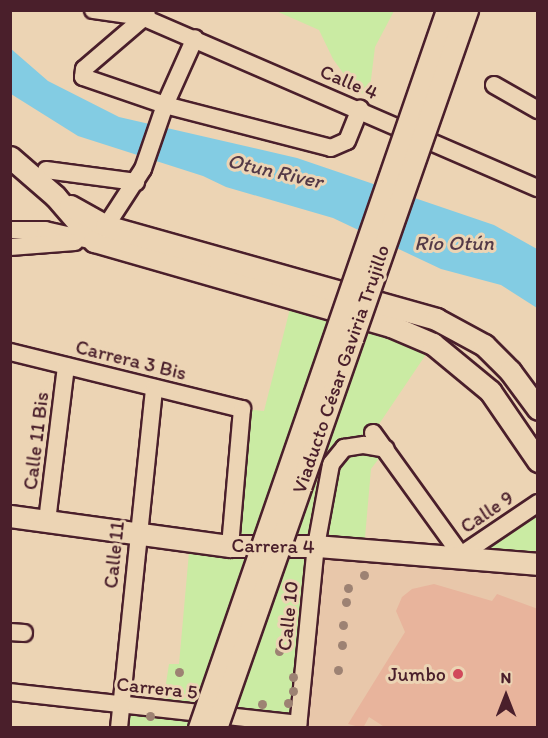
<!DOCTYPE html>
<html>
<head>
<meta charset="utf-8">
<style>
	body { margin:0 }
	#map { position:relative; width:548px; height:738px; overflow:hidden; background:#ecd4b4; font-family:Itim,sans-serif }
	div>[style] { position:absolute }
	.built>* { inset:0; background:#e8c7aa }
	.green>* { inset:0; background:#caeba3 }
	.water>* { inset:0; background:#83cce3 }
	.building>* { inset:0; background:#e8b49c }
	.roads { filter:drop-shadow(2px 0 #4a1f2b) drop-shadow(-2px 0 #4a1f2b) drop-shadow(0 2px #4a1f2b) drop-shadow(0 -2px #4a1f2b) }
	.minor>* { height:16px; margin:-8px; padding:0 8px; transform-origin:8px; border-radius:8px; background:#ecd4b4 }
	.major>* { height:21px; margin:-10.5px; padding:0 10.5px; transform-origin:10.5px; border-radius:10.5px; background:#ecd4b4 }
	.bridges { filter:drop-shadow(2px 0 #4a1f2b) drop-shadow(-2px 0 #4a1f2b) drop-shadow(0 2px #4a1f2b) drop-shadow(0 -2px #4a1f2b) }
	.major-bridge>* { height:21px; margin:-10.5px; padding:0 10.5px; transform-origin:10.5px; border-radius:10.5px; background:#ecd4b4 }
	.trees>* { width:9px; height:9px; margin:-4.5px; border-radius:50%; background:#9d8273 }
	.dots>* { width:16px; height:16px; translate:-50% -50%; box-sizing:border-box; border:3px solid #ecd4b4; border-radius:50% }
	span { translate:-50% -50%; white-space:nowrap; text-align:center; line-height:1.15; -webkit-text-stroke:6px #ecd4b4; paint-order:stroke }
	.street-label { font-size:20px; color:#4a1f2b }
	.poi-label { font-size:20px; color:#4a1f2b }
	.right { translate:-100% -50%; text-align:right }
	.water-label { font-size:21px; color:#533947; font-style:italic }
	.frame { position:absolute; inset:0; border:12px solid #4a1f2b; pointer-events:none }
	.north { position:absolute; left:476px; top:666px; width:60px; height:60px; -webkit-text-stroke:4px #ecd4b4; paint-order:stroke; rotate:0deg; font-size:16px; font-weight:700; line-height:24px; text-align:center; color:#4a1f2b }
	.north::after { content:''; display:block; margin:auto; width:21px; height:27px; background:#4a1f2b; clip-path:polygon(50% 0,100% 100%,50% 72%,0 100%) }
</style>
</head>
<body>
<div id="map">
	<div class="built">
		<i style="clip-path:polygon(316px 546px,519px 563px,537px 575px,537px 727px,298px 728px)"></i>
	</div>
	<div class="green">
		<i style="clip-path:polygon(276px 11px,394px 11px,375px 47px,369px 96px,356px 91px,333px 59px,319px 30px)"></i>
		<i style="clip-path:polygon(293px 297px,433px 344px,373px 433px,386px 449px,371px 469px,364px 549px,316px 546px,298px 727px,119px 728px,120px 705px,162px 709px,169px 664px,179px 664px,190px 541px,230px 546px,242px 409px,264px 411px)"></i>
		<i style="clip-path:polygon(537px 503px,537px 564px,461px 555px)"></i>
	</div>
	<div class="water">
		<i style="clip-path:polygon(10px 48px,48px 81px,119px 117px,297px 158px,494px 225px,537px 249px,537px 308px,501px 285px,441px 269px,333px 218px,226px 187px,203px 176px,78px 136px,11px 94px)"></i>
	</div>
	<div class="building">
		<i style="clip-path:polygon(434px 584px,492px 601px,497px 594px,538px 609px,538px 728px,386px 728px,369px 717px,363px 728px,348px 724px,405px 632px,396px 611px,402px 597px,412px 589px)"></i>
	</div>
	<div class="roads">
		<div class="minor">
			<i style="left:93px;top:10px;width:49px;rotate:8.1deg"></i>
			<i style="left:142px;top:17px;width:431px;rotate:23.4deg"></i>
			<i style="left:147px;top:15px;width:83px;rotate:139.4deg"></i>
			<i style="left:84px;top:69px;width:8px;rotate:97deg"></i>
			<i style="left:83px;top:77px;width:87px;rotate:18.9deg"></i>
			<i style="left:165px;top:105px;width:171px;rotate:14.5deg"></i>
			<i style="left:331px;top:148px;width:17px;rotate:-24deg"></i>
			<i style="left:347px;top:141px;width:35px;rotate:-68deg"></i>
			<i style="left:494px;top:85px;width:51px;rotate:29.6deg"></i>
			<i style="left:46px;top:170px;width:91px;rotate:7.6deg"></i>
			<i style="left:106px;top:226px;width:68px;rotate:-57deg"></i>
			<i style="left:143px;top:169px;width:68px;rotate:-71deg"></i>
			<i style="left:165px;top:105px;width:73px;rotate:-65.9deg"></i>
			<i style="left:10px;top:230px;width:35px"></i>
			<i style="left:45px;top:230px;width:50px;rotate:12.7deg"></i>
			<i style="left:10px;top:247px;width:65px;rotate:-4.4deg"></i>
			<i style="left:10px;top:352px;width:239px;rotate:13.8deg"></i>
			<i style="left:242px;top:409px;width:138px;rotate:95deg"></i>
			<i style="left:373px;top:433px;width:150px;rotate:54.2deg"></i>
			<i style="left:461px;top:555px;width:93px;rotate:-34deg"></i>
			<i style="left:47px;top:521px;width:156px;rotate:-83deg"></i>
			<i style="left:10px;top:632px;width:14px;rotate:4deg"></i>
			<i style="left:10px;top:692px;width:290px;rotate:6.3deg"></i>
			<i style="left:119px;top:728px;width:342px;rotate:-84.1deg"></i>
			<i style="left:298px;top:728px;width:183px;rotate:-84.4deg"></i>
			<i style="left:316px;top:546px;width:83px;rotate:-79.6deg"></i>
			<i style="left:331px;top:464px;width:21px;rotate:-51deg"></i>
			<i style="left:344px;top:448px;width:20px;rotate:-9deg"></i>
			<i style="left:364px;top:445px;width:22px;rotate:10deg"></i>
		</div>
		<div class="major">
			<i style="left:10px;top:157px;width:60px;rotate:40.9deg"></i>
			<i style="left:55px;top:196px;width:60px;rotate:49.1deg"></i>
			<i style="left:94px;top:241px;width:309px;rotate:16deg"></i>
			<i style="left:391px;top:326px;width:46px;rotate:23.2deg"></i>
			<i style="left:433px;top:344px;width:74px;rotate:39.5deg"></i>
			<i style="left:490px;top:391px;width:85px;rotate:55.6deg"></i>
			<i style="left:70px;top:206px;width:41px;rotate:29.1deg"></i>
			<i style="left:106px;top:226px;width:343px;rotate:15.7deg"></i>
			<i style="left:436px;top:319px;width:55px;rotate:28.4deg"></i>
			<i style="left:484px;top:345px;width:37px;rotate:45deg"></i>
			<i style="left:510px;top:371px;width:47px;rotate:53.6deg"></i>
			<i style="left:10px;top:516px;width:222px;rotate:7.8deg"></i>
			<i style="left:230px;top:546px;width:86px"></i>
			<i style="left:316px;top:546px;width:223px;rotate:4.6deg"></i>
		</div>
	</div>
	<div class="bridges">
		<div class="major-bridge">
			<i style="left:199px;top:728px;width:760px;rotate:-70.94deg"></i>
			<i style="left:216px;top:728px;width:761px;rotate:-70.73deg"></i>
		</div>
	</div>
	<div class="trees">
		<i style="left:364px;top:575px"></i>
		<i style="left:348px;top:588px"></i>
		<i style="left:346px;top:602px"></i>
		<i style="left:343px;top:625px"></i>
		<i style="left:342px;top:645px"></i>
		<i style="left:279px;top:651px"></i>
		<i style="left:338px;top:670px"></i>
		<i style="left:179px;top:672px"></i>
		<i style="left:293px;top:677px"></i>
		<i style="left:293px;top:691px"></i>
		<i style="left:288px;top:703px"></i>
		<i style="left:262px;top:704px"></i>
		<i style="left:150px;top:716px"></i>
	</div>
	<div class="dots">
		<i style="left:458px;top:674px;background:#d1495b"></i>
	</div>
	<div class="street-label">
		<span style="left:349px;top:82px;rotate:23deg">Calle 4</span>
		<span style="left:131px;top:360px;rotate:14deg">Carrera 3 Bis</span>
		<span style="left:341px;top:369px;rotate:-71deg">Viaducto César Gaviria Trujillo</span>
		<span style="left:36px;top:441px;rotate:-83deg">Calle 11 Bis</span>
		<span style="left:487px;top:512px;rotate:-34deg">Calle 9</span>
		<span style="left:273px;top:546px;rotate:1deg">Carrera 4</span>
		<span style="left:114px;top:555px;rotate:-84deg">Calle 11</span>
		<span style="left:288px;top:616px;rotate:-84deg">Calle 10</span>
		<span style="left:157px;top:688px;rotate:6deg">Carrera 5</span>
	</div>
	<div class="poi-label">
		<span class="right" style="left:446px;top:674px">Jumbo</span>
	</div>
	<div class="water-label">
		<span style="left:275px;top:171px;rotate:13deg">Otun River</span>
		<span style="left:454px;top:243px">Río Otún</span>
	</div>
	<div class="frame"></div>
	<div class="north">N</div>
</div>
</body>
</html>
